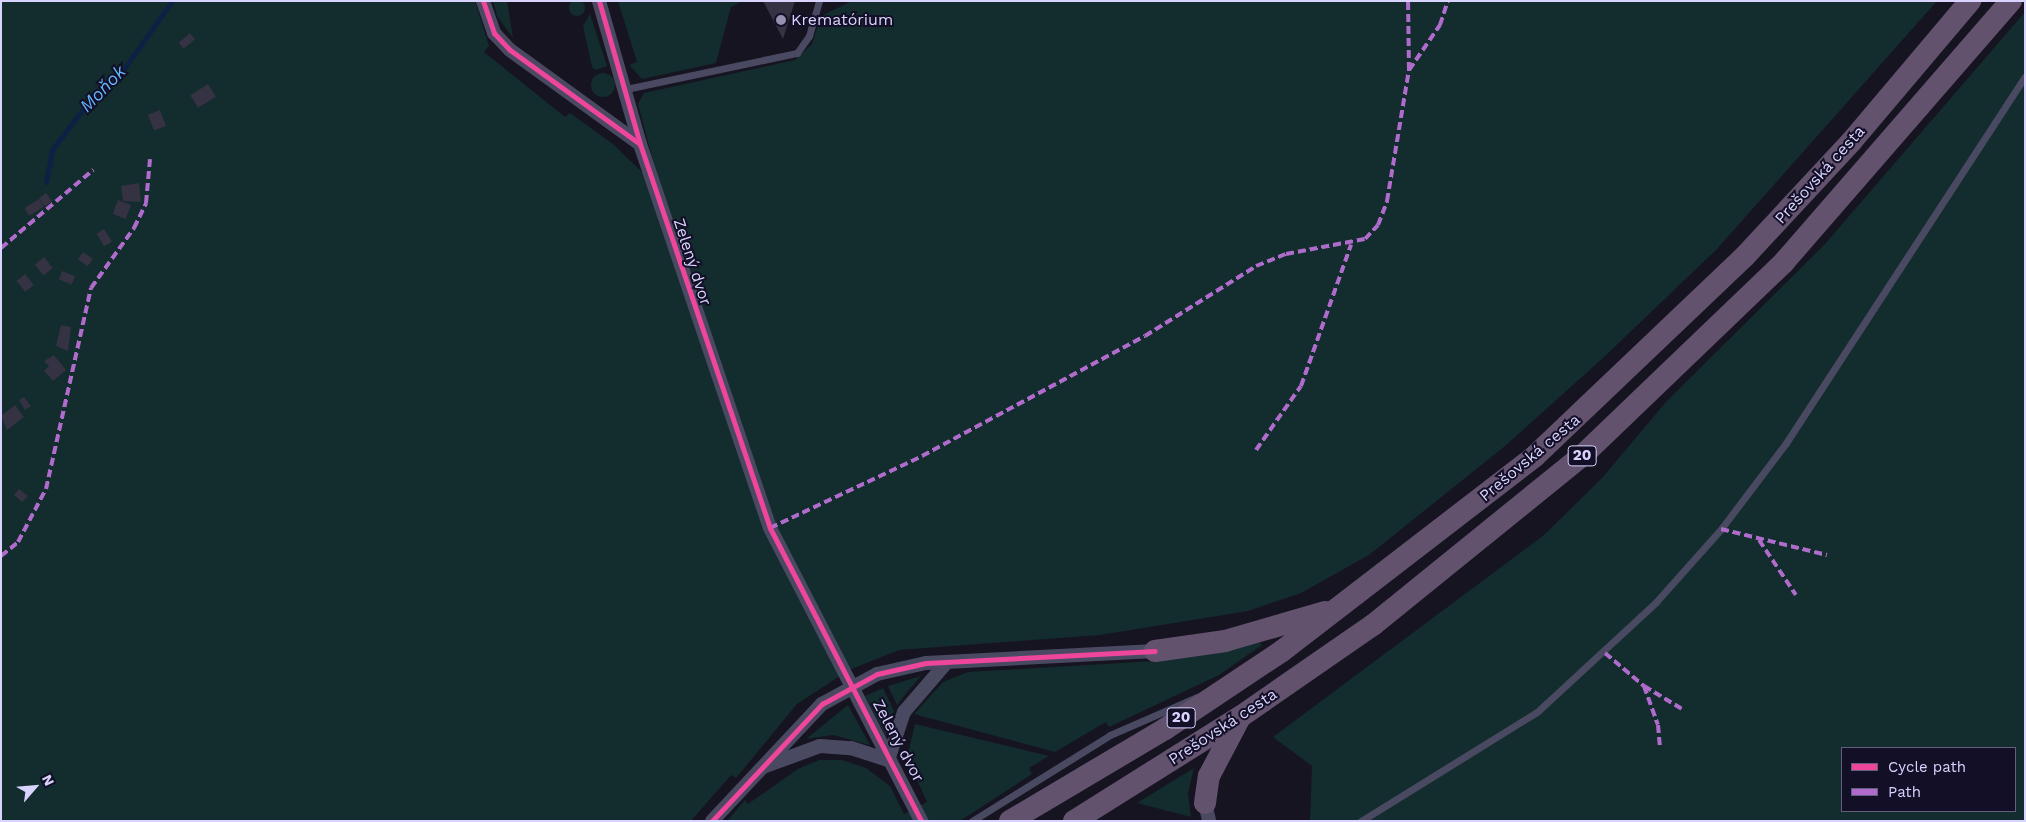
<!DOCTYPE html>
<html>
<head>
<meta charset="utf-8">
<style>
	body { margin:0 }
	#map { position:relative; width:2026px; height:822px; overflow:hidden; background:#161421; font-family:"Work Sans",sans-serif }
	div>[style] { position:absolute }
	.green>* { inset:0; background:#132c2d }
	.round { border-radius:50% }
	.stream>* { height:5px; margin:-2.5px; padding:0 2.5px; transform-origin:2.5px; border-radius:2.5px; background:#0d2144 }
	.building>* { inset:0; background:#343243; transform-origin:0 0 }
	.service>* { height:7px; margin:-3.5px; padding:0 3.5px; transform-origin:3.5px; border-radius:3.5px; background:#4a4962 }
	.minor>* { height:14px; margin:-7px; padding:0 7px; transform-origin:7px; border-radius:7px; background:#4a4962 }
	.trunk>* { height:22px; margin:-11px; padding:0 11px; transform-origin:11px; border-radius:11px; background:#62526e }
	.quiet>* { height:4px; margin-top:-2px; transform-origin:0; background:repeating-linear-gradient(90deg,#b06ccc 0 8px,transparent 0 12px) }
	.cycleway>* { height:5px; margin:-2.5px; padding:0 2.5px; transform-origin:2.5px; border-radius:2.5px; background:#ed469a }
	.dots>* { width:14px; height:14px; translate:-50% -50%; box-sizing:border-box; border:2px solid #130f26; border-radius:50% }
	span { translate:-50% -50%; white-space:nowrap; text-align:center; line-height:1.15; -webkit-text-stroke:4px #130f26; paint-order:stroke }
	.shield-label span { padding:1px 4px; background:#130f26; border:1px solid; border-radius:4px; -webkit-text-stroke-width:0 }
	.shield-label { font-size:15px; color:#d9d4ff; font-weight:700 }
	.poi-label { font-size:16px; color:#d9d4ff }
	.left { translate:0 -50%; text-align:left }
	.street-label { font-size:16px; color:#d9d4ff }
	.water-label { font-size:18px; color:#62b6ff; font-style:italic }
	.frame { position:absolute; inset:0; border:2px solid #d9d4ff; pointer-events:none }
	.legend { position:absolute; left:1841px; top:747px; width:175px; height:65px; box-sizing:border-box; background:#130f26; border:1px solid #625e7d; margin:0; padding:6px 9px; list-style:none; font-size:15px; color:#d9d4ff }
	.legend li { display:flex; align-items:center; gap:10px; height:25px }
	.legend b { width:25px; border:1px solid #625e7d }
	.north { position:absolute; left:10px; top:762px; width:50px; height:50px; -webkit-text-stroke:4px #130f26; paint-order:stroke; rotate:63deg; font-size:14px; font-weight:700; line-height:20px; text-align:center; color:#d9d4ff }
	.north::after { content:''; display:block; margin:auto; width:18px; height:22px; background:#d9d4ff; clip-path:polygon(50% 0,100% 100%,50% 72%,0 100%) }
</style>
</head>
<body>
<div id="map">
	<div class="green">
		<i class="round" style="left:569px;top:0;width:16px;height:16px"></i>
		<i style="clip-path:polygon(1px 1px,475px 1px,489px 46px,484px 52px,565px 117px,570px 113px,613px 144px,644px 174px,654px 164px,638px 104px,644px 93px,795px 60px,812px 44px,821px 16px,852px 1px,1937px 1px,1716px 250px,1603px 358px,1505px 446px,1369px 555px,1301px 593px,1248px 611px,1100px 635px,899px 650px,849px 670px,797px 704px,736px 778px,731px 775px,691px 821px,1px 821px)"></i>
		<i style="clip-path:polygon(493px 1px,507px 1px,513px 38px,497px 16px)"></i>
		<i style="clip-path:polygon(618px 1px,742px 1px,731px 7px,716px 63px,642px 79px,629px 65px,637px 62px)"></i>
		<i style="clip-path:polygon(evenodd,2025px 12px,2025px 821px,1310px 821px,1312px 766px,1273px 737px,1544px 535px,1602px 478px,1666px 402px,1825px 244px,2025px 12px,1842px 748px,2015px 748px,2015px 811px,1842px 811px,1842px 748px)"></i>
		<i style="clip-path:polygon(590px 14px,607px 66px,596px 70px,592px 67px,583px 26px)"></i>
		<i class="round" style="left:591px;top:73px;width:24px;height:24px"></i>
		<i style="clip-path:polygon(1259px 642px,1262px 645px,1219px 675px,1109px 727px,1106px 722px,1055px 752px,914px 714px,943px 682px,968px 672px,1155px 661px)"></i>
		<i style="clip-path:polygon(921px 676px,913px 685px,897px 705px,888px 686px)"></i>
		<i style="clip-path:polygon(883px 688px,894px 711px,886px 736px,865px 696px)"></i>
		<i style="clip-path:polygon(848px 705px,870px 745px,833px 735px,806px 739px)"></i>
		<i style="clip-path:polygon(915px 724px,1049px 756px,1029px 768px,1032px 774px,960px 821px,727px 821px,745px 800px,748px 804px,798px 769px,819px 760px,842px 760px,866px 768px,890px 786px,904px 814px,927px 802px,907px 758px)"></i>
		<i style="clip-path:polygon(1194px 768px,1188px 793px,1191px 817px,1137px 803px)"></i>
	</div>
	<div class="stream">
		<i style="left:46px;top:182px;width:33px;rotate:-79deg"></i>
		<i style="left:52px;top:150px;width:60px;rotate:-53.1deg"></i>
		<i style="left:88px;top:102px;width:44px;rotate:-41.3deg"></i>
		<i style="left:121px;top:73px;width:88px;rotate:-54.7deg"></i>
	</div>
	<div class="building">
		<i style="clip-path:polygon(763px 1px,795px 1px,783px 39px)"></i>
		<i style="left:190px;top:33px;width:8px;height:15px;rotate:50deg"></i>
		<i style="left:208px;top:84px;width:15px;height:21px;rotate:58deg"></i>
		<i style="left:160px;top:110px;width:17px;height:13px;rotate:69deg"></i>
		<i style="clip-path:polygon(139px 183px,141px 202px,123px 201px,121px 186px)"></i>
		<i style="left:46px;top:193px;width:10px;height:9px;rotate:53deg"></i>
		<i style="left:39px;top:199px;width:9px;height:17px;rotate:58deg"></i>
		<i style="left:118px;top:200px;width:14px;height:15px;rotate:21deg"></i>
		<i style="left:104px;top:229px;width:15px;height:9px;rotate:58deg"></i>
		<i style="left:83px;top:252px;width:12px;height:9px;rotate:35deg"></i>
		<i style="left:44px;top:257px;width:14px;height:12px;rotate:51deg"></i>
		<i style="left:62px;top:271px;width:14px;height:9px;rotate:21deg"></i>
		<i style="left:25px;top:274px;width:14px;height:11px;rotate:51deg"></i>
		<i style="clip-path:polygon(61px 325px,71px 327px,68px 351px,56px 346px)"></i>
		<i style="clip-path:polygon(54px 355px,66px 370px,53px 381px,44px 371px,49px 366px,44px 361px)"></i>
		<i style="clip-path:polygon(24px 397px,31px 406px,25px 410px,19px 400px)"></i>
		<i style="clip-path:polygon(15px 405px,24px 417px,7px 430px,1px 416px)"></i>
		<i style="clip-path:polygon(19px 489px,28px 496px,22px 502px,14px 495px)"></i>
	</div>
	<div class="service">
		<i style="left:626px;top:89px;width:175px;rotate:-11.9deg"></i>
		<i style="left:797px;top:53px;width:21px;rotate:-55deg"></i>
		<i style="left:809px;top:36px;width:36px;rotate:-74deg"></i>
		<i style="left:972px;top:821px;width:163px;rotate:-31.9deg"></i>
		<i style="left:1110px;top:735px;width:95px;rotate:-23.6deg"></i>
		<i style="left:1361px;top:821px;width:207px;rotate:-31.8deg"></i>
		<i style="left:1537px;top:712px;width:162px;rotate:-42.7deg"></i>
		<i style="left:1656px;top:602px;width:98px;rotate:-48.3deg"></i>
		<i style="left:1721px;top:529px;width:108px;rotate:-52.9deg"></i>
		<i style="left:1786px;top:443px;width:437px;rotate:-56.9deg"></i>
	</div>
	<div class="minor">
		<i style="left:483px;top:1px;width:34px;rotate:71deg"></i>
		<i style="left:494px;top:33px;width:23px;rotate:47deg"></i>
		<i style="left:510px;top:50px;width:160px;rotate:35.9deg"></i>
		<i style="left:599px;top:1px;width:149px;rotate:74deg"></i>
		<i style="left:640px;top:144px;width:405px;rotate:71.3deg"></i>
		<i style="left:770px;top:528px;width:330px;rotate:62.7deg"></i>
		<i style="left:888px;top:760px;width:51px;rotate:-71.6deg"></i>
		<i style="left:904px;top:712px;width:66px;rotate:-49.3deg"></i>
		<i style="left:763px;top:767px;width:61px;rotate:-20.2deg"></i>
		<i style="left:820px;top:746px;width:31px;rotate:4deg"></i>
		<i style="left:851px;top:748px;width:39px;rotate:18deg"></i>
		<i style="left:1205px;top:803px;width:18px;rotate:77deg"></i>
		<i style="left:712px;top:821px;width:161px;rotate:-46.8deg"></i>
		<i style="left:822px;top:704px;width:63px;rotate:-28.6deg"></i>
		<i style="left:877px;top:674px;width:50px;rotate:-12.7deg"></i>
		<i style="left:926px;top:663px;width:229px;rotate:-3deg"></i>
	</div>
	<div class="trunk">
		<i style="left:1155px;top:651px;width:71px;rotate:-8.1deg"></i>
		<i style="left:1225px;top:641px;width:104px;rotate:-16.2deg"></i>
		<i style="left:1205px;top:803px;width:27px;rotate:-82deg"></i>
		<i style="left:1209px;top:776px;width:64px;rotate:-62.2deg"></i>
		<i style="left:1010px;top:821px;width:180px;rotate:-30.7deg"></i>
		<i style="left:1165px;top:729px;width:141px;rotate:-33.7deg"></i>
		<i style="left:1282px;top:651px;width:319px;rotate:-37.6deg"></i>
		<i style="left:1535px;top:456px;width:290px;rotate:-43.6deg"></i>
		<i style="left:1745px;top:256px;width:156px;rotate:-47.1deg"></i>
		<i style="left:1851px;top:142px;width:185px;rotate:-49.8deg"></i>
		<i style="left:1074px;top:821px;width:196px;rotate:-32.1deg"></i>
		<i style="left:1240px;top:717px;width:162px;rotate:-34.7deg"></i>
		<i style="left:1373px;top:625px;width:269px;rotate:-39deg"></i>
		<i style="left:1582px;top:456px;width:280px;rotate:-43.8deg"></i>
		<i style="left:1784px;top:262px;width:346px;rotate:-49deg"></i>
	</div>
	<div class="quiet">
		<i style="left:1409px;top:70px;width:55px;rotate:-55.4deg"></i>
		<i style="left:1440px;top:25px;width:25px;rotate:-72deg"></i>
		<i style="left:1px;top:248px;width:121px;rotate:-40.3deg"></i>
		<i style="left:1256px;top:450px;width:78px;rotate:-54.9deg"></i>
		<i style="left:1301px;top:386px;width:150px;rotate:-70.5deg"></i>
		<i style="left:770px;top:528px;width:168px;rotate:-25.3deg"></i>
		<i style="left:922px;top:456px;width:253px;rotate:-28.3deg"></i>
		<i style="left:1145px;top:336px;width:131px;rotate:-32.2deg"></i>
		<i style="left:1256px;top:266px;width:32px;rotate:-22deg"></i>
		<i style="left:1286px;top:254px;width:80px;rotate:-10.8deg"></i>
		<i style="left:1365px;top:239px;width:19px;rotate:-47deg"></i>
		<i style="left:1378px;top:225px;width:26px;rotate:-69deg"></i>
		<i style="left:1387px;top:201px;width:133px;rotate:-80.5deg"></i>
		<i style="left:1409px;top:70px;width:69px;rotate:-90.8deg"></i>
		<i style="left:1721px;top:529px;width:109px;rotate:13.8deg"></i>
		<i style="left:1759px;top:540px;width:66px;rotate:56.1deg"></i>
		<i style="left:1px;top:556px;width:22px;rotate:-39deg"></i>
		<i style="left:18px;top:542px;width:60px;rotate:-62.2deg"></i>
		<i style="left:46px;top:489px;width:206px;rotate:-77.4deg"></i>
		<i style="left:91px;top:288px;width:74px;rotate:-54.4deg"></i>
		<i style="left:134px;top:228px;width:28px;rotate:-64deg"></i>
		<i style="left:146px;top:203px;width:44px;rotate:-84.8deg"></i>
		<i style="left:1605px;top:653px;width:51px;rotate:40.2deg"></i>
		<i style="left:1644px;top:686px;width:44px;rotate:31.2deg"></i>
		<i style="left:1644px;top:686px;width:41px;rotate:70.3deg"></i>
		<i style="left:1658px;top:725px;width:21px;rotate:85deg"></i>
	</div>
	<div class="cycleway">
		<i style="left:483px;top:1px;width:34px;rotate:71deg"></i>
		<i style="left:494px;top:33px;width:23px;rotate:47deg"></i>
		<i style="left:510px;top:50px;width:160px;rotate:35.9deg"></i>
		<i style="left:599px;top:1px;width:149px;rotate:74deg"></i>
		<i style="left:640px;top:144px;width:405px;rotate:71.3deg"></i>
		<i style="left:770px;top:528px;width:330px;rotate:62.7deg"></i>
		<i style="left:712px;top:821px;width:161px;rotate:-46.8deg"></i>
		<i style="left:822px;top:704px;width:63px;rotate:-28.6deg"></i>
		<i style="left:877px;top:674px;width:50px;rotate:-12.7deg"></i>
		<i style="left:926px;top:663px;width:229px;rotate:-3deg"></i>
	</div>
	<div class="dots">
		<i style="left:781px;top:20px;background:#9591b1"></i>
	</div>
	<div class="shield-label">
		<span style="left:1582px;top:456px">20</span>
		<span style="left:1181px;top:718px">20</span>
	</div>
	<div class="poi-label">
		<span class="left" style="left:791px;top:20px">Krematórium</span>
	</div>
	<div class="street-label">
		<span style="left:1820px;top:175px;rotate:-48deg">Prešovská cesta</span>
		<span style="left:692px;top:262px;rotate:72deg">Zelený dvor</span>
		<span style="left:1530px;top:458px;rotate:-40deg">Prešovská cesta</span>
		<span style="left:1223px;top:727px;rotate:-33deg">Prešovská cesta</span>
		<span style="left:898px;top:741px;rotate:62deg">Zelený dvor</span>
	</div>
	<div class="water-label">
		<span style="left:103px;top:89px;rotate:-46deg">Moňok</span>
	</div>
	<div class="frame"></div>
	<ul class="legend">
	<li><b style="height:6px;background:#ed469a"></b>Cycle path</li>
	<li><b style="height:6px;background:#b06ccc"></b>Path</li>
	</ul>
	<div class="north">N</div>
</div>
</body>
</html>
